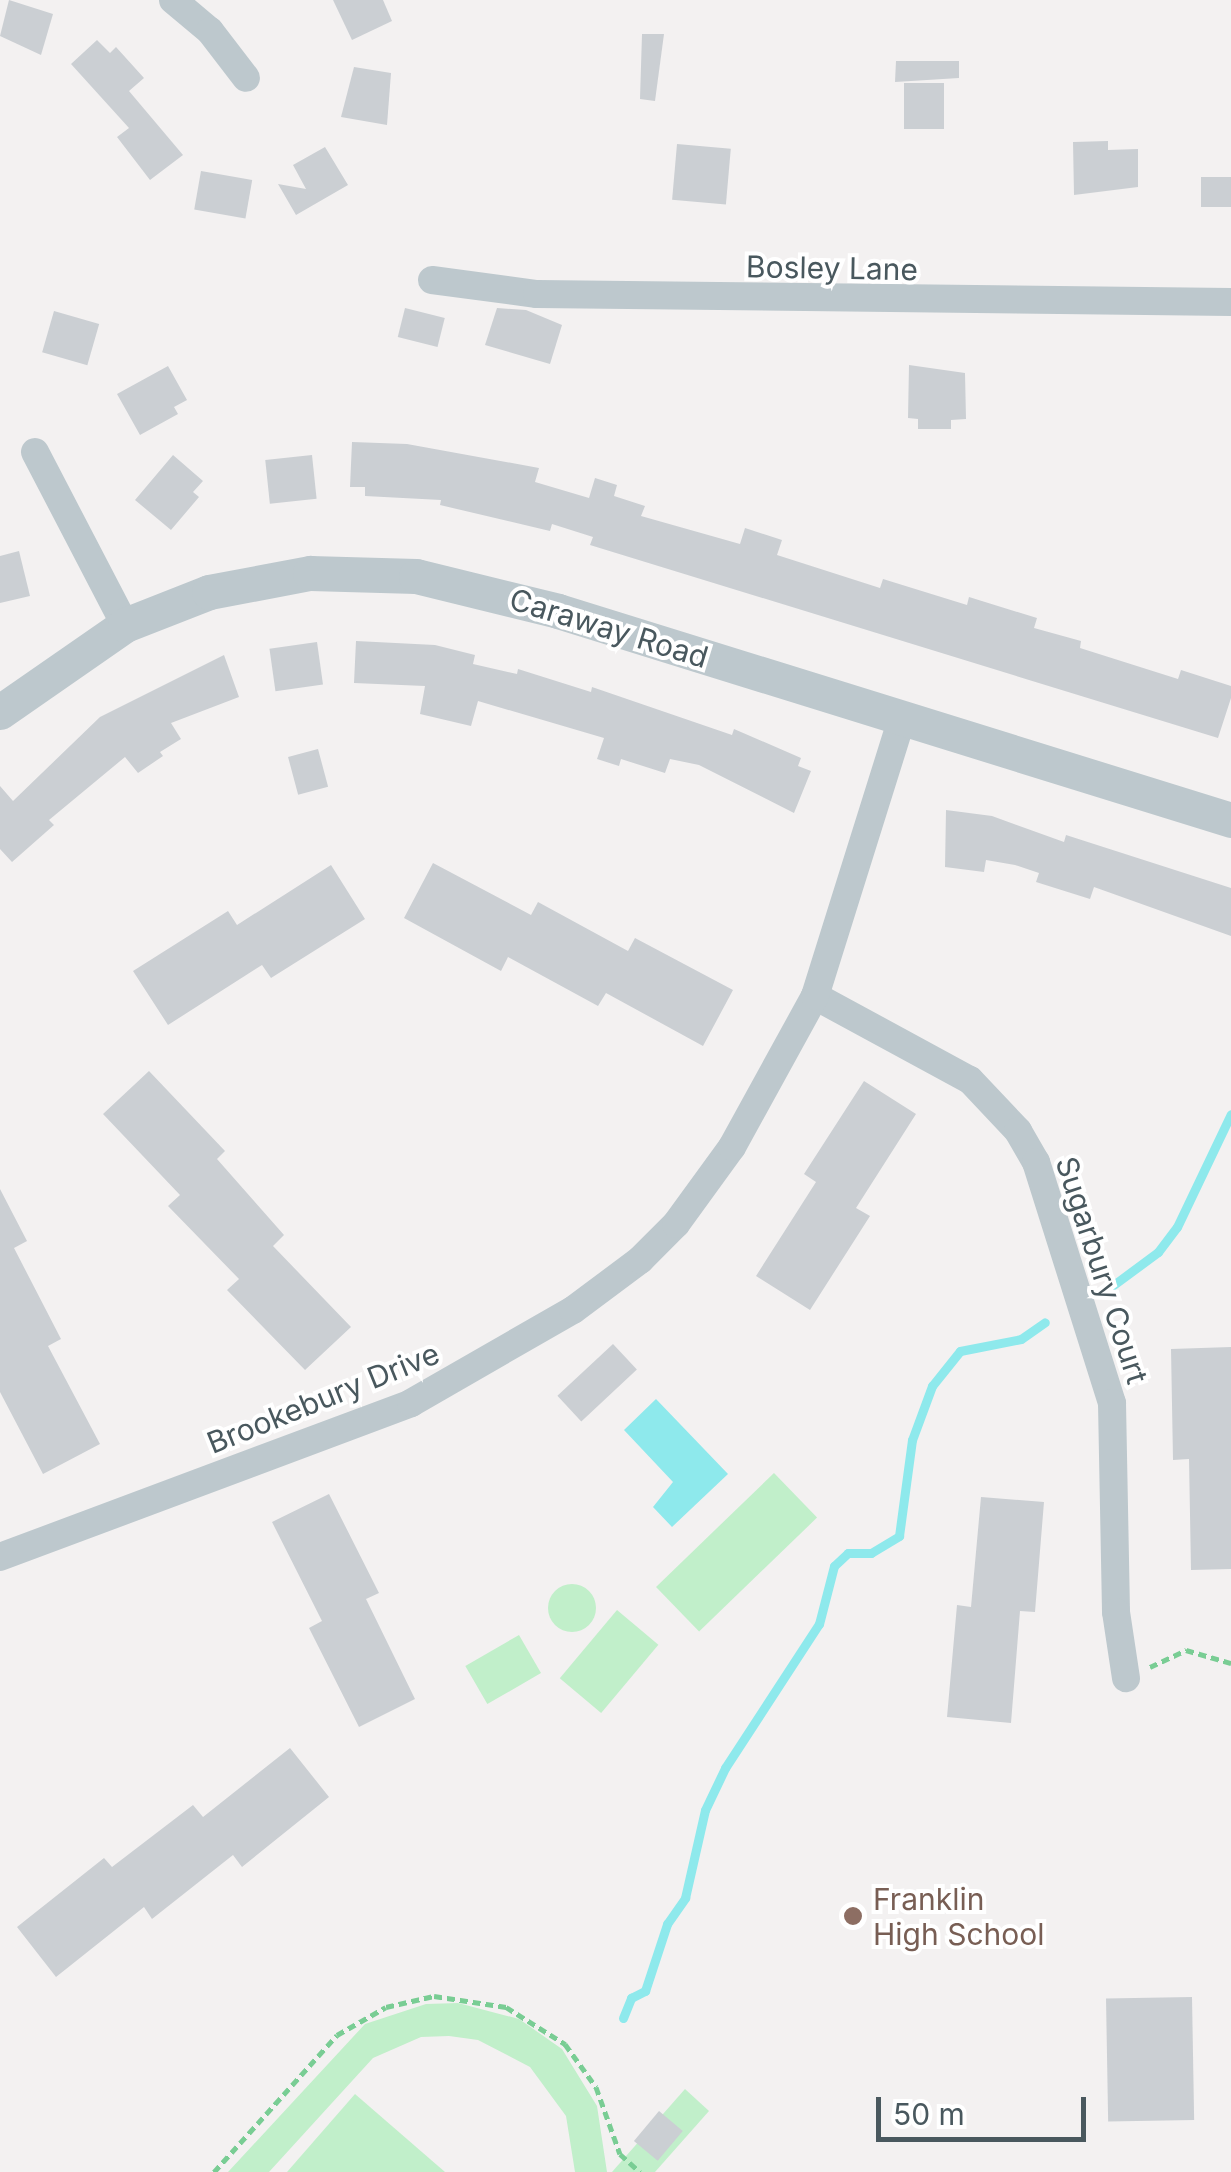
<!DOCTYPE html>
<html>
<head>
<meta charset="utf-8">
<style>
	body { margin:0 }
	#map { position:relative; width:1231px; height:2172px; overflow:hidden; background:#f3f1f1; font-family:Inter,sans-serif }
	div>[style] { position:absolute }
	.green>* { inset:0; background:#c1efca; transform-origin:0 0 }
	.round { border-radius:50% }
	.water>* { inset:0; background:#8ee9ec }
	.stream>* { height:9px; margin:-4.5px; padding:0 4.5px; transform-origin:4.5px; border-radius:4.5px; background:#8ee9ec }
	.building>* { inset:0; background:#cbcfd3; transform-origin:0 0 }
	.path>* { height:5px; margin-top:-2.5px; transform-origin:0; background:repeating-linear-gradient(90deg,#79cd94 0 8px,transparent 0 13px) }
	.minor>* { height:28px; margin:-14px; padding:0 14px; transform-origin:14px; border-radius:14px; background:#bdc8cd }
	.tertiary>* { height:35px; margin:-17.5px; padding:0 17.5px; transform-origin:17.5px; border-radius:17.5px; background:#bdc8cd }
	.dots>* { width:28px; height:28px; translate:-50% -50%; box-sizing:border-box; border:5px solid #fff; border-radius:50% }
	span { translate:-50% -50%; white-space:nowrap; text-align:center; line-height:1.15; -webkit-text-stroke:8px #fff; paint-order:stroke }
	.street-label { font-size:30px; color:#49585e }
	.education-label { font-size:30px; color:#785e54 }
	.left { translate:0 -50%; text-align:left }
	.scale { position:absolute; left:876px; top:2097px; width:210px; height:45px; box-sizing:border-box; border:5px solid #49585e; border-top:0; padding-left:12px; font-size:30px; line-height:35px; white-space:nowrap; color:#49585e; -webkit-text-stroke:8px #fff; paint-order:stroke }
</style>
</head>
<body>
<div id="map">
	<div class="green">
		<i style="left:774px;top:1473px;width:62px;height:164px;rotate:46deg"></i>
		<i class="round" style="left:548px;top:1584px;width:48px;height:48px"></i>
		<i style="left:617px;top:1610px;width:54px;height:89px;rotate:40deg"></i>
		<i style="left:519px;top:1635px;width:44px;height:62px;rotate:60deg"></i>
		<i style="clip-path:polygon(458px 2003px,519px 2019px,562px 2049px,597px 2106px,607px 2172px,575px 2172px,566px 2116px,530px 2067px,478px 2040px,449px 2036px,421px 2037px,373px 2058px,269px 2172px,228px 2172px,365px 2024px,426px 2004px)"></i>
		<i style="clip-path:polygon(685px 2089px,709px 2111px,655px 2172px,612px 2172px)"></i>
		<i style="clip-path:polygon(355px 2094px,445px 2172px,287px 2172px)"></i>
	</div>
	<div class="water">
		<i style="clip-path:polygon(656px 1399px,728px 1474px,672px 1527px,653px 1507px,673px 1482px,624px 1430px)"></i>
	</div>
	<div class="stream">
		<i style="left:1108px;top:1289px;width:62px;rotate:-36.5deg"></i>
		<i style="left:1158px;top:1252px;width:31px;rotate:-53deg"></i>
		<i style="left:1177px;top:1227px;width:125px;rotate:-64.5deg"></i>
		<i style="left:623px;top:2018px;width:22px;rotate:-68deg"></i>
		<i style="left:631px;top:1998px;width:16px;rotate:-27deg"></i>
		<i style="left:645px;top:1991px;width:71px;rotate:-71.8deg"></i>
		<i style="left:667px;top:1924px;width:32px;rotate:-55deg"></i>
		<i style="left:685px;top:1898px;width:90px;rotate:-77.2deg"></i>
		<i style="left:705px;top:1810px;width:47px;rotate:-64.5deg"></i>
		<i style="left:725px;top:1768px;width:172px;rotate:-56.9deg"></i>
		<i style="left:819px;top:1624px;width:60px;rotate:-75.5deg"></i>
		<i style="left:834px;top:1566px;width:19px;rotate:-43deg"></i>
		<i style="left:848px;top:1553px;width:23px"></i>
		<i style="left:871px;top:1553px;width:33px;rotate:-31deg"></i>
		<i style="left:899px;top:1536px;width:97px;rotate:-82.3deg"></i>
		<i style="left:912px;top:1440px;width:58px;rotate:-69.7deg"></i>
		<i style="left:932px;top:1386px;width:45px;rotate:-51.3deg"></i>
		<i style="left:960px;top:1351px;width:62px;rotate:-11.1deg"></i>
		<i style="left:1021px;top:1339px;width:29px;rotate:-35deg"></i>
	</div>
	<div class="building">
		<i style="clip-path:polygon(9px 0,53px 14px,41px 55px,0 36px)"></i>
		<i style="clip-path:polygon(333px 0,383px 0,392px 21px,352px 40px)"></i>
		<i style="clip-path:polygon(642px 34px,664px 34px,655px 101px,640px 99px)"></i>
		<i style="clip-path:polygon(97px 40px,110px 53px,116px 47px,144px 78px,129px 91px,183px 155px,150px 180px,117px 137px,129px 128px,71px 64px)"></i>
		<i style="clip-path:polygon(896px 61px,959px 61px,959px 78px,895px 82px)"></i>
		<i style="clip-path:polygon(354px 67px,391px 73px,387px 125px,341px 117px)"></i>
		<i style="left:904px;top:83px;width:40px;height:46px"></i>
		<i style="clip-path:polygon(1108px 141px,1108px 150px,1138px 149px,1138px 187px,1074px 195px,1073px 142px)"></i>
		<i style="left:677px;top:144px;width:54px;height:56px;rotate:5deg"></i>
		<i style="clip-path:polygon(325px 147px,348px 185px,296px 215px,278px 184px,306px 189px,293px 165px)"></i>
		<i style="left:201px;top:171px;width:52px;height:39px;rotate:10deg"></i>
		<i style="left:1201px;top:177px;width:30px;height:30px"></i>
		<i style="left:405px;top:308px;width:41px;height:30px;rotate:14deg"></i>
		<i style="clip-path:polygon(497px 308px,526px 310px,562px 325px,550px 364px,485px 345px)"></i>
		<i style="left:54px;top:311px;width:47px;height:43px;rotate:16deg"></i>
		<i style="clip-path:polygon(909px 365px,965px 373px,966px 419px,951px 420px,951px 429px,918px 429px,918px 419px,908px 418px)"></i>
		<i style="clip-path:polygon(168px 366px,187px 400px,174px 407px,178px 414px,140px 435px,117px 394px)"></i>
		<i style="clip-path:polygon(352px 442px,407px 444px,539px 468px,535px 482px,589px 498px,595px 478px,617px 485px,614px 496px,645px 506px,641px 516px,740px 544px,745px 528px,782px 540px,777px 555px,880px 588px,883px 579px,967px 605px,969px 597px,1037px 618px,1034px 628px,1081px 641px,1080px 648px,1178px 679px,1181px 670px,1231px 686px,1231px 698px,1218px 738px,590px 545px,593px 537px,552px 524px,550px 531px,440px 505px,441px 500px,365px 496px,365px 487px,350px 487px)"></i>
		<i style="clip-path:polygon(173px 455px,203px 481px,193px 492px,199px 497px,171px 530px,135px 500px)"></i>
		<i style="left:312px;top:455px;width:44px;height:47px;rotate:84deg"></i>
		<i style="clip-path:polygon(19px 551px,30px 596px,0 603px,0 556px)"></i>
		<i style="clip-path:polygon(356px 641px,435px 645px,475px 655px,473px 664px,517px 674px,518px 669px,591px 692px,592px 687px,732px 735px,734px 729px,801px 758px,798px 766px,811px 771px,794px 813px,699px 765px,670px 759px,665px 773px,621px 759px,619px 766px,597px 759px,604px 738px,478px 701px,471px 726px,420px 714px,425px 686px,354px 683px)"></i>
		<i style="left:317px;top:642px;width:43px;height:48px;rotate:82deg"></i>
		<i style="clip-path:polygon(224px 655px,239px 697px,171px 723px,181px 739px,160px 752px,163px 756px,138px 773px,125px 757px,49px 820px,54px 825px,12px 862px,0 849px,0 786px,13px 801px,100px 717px)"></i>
		<i style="left:318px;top:749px;width:39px;height:31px;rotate:75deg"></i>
		<i style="clip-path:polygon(946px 810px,992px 816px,1064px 842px,1066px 835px,1231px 888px,1231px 936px,1094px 887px,1090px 899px,1036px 882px,1039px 873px,1015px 865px,986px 860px,984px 872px,945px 867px)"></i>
		<i style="clip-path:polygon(433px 863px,531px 915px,538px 902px,628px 951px,635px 938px,733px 990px,703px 1046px,606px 993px,598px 1006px,508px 957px,501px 971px,404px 918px)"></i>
		<i style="clip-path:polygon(331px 865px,365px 919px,271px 978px,262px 965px,168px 1025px,133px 971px,228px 911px,237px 925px)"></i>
		<i style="clip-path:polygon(149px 1071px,225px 1151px,217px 1159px,284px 1235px,273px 1246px,351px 1327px,305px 1370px,227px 1290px,239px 1279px,168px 1206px,180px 1195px,103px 1114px)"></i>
		<i style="clip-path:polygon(864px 1081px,916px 1114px,856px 1208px,870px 1216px,810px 1310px,756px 1276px,816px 1182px,804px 1174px)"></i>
		<i style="clip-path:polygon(0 1189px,27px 1241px,14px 1248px,61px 1339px,48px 1346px,100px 1444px,43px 1474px,0 1392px)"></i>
		<i style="left:613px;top:1344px;width:35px;height:76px;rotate:47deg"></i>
		<i style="clip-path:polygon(1231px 1347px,1231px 1569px,1191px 1570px,1189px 1459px,1173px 1460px,1171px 1349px)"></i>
		<i style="clip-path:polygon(329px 1494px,379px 1593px,366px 1599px,415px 1699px,359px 1727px,309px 1628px,322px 1621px,272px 1522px)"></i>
		<i style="clip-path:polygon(981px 1497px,1044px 1502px,1035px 1612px,1020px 1611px,1011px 1723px,947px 1717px,957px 1605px,971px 1607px)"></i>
		<i style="clip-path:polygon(290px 1748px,329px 1797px,242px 1867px,233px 1855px,152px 1919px,144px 1907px,56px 1977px,17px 1927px,104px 1858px,112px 1867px,193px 1805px,203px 1817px)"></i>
		<i style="left:1192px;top:1997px;width:123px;height:86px;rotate:89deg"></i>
		<i style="left:659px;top:2111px;width:31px;height:39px;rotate:40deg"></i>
	</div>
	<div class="path">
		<i style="left:1150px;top:1667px;width:40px;rotate:-25deg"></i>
		<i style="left:1186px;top:1650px;width:47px;rotate:16.1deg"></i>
		<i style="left:214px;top:2172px;width:184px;rotate:-48.1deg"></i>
		<i style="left:337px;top:2035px;width:56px;rotate:-29.7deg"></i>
		<i style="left:386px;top:2007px;width:49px;rotate:-12.9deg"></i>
		<i style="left:434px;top:1996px;width:73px;rotate:8.7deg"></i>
		<i style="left:506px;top:2007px;width:70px;rotate:32.1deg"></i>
		<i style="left:565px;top:2044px;width:53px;rotate:54.2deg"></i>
		<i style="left:596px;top:2087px;width:71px;rotate:70.3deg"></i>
		<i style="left:620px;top:2154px;width:27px;rotate:42deg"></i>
	</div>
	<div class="minor">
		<i style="left:173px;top:0;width:48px;rotate:40deg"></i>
		<i style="left:210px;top:31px;width:59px;rotate:52.5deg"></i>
		<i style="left:432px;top:280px;width:106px;rotate:7.6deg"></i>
		<i style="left:537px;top:294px;width:694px;rotate:0.66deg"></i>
		<i style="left:35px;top:452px;width:195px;rotate:62.5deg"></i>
		<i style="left:815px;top:996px;width:176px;rotate:28.5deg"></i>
		<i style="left:970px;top:1080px;width:70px;rotate:46.7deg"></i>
		<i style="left:1018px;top:1131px;width:36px;rotate:60deg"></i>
		<i style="left:1036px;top:1162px;width:253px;rotate:72.5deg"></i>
		<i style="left:1112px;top:1403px;width:209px;rotate:88.9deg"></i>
		<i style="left:1116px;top:1612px;width:67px;rotate:81.4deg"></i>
		<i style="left:0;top:1557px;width:439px;rotate:-20.5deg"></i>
		<i style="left:411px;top:1403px;width:187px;rotate:-29.9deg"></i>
		<i style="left:573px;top:1310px;width:84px;rotate:-36.7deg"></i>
		<i style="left:640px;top:1260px;width:51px;rotate:-45deg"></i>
		<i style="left:676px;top:1224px;width:95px;rotate:-54deg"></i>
		<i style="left:732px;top:1147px;width:172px;rotate:-61.2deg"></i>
		<i style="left:815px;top:996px;width:290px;rotate:-72.6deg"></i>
	</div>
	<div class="tertiary">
		<i style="left:0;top:712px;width:152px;rotate:-34.8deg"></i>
		<i style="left:125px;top:625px;width:90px;rotate:-21.4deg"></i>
		<i style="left:209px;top:592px;width:103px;rotate:-10.7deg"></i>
		<i style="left:310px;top:573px;width:106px;rotate:1.6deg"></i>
		<i style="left:416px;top:576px;width:146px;rotate:13.8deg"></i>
		<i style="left:558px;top:611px;width:705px;rotate:17.25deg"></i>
	</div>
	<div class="dots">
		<i style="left:853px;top:1916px;background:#8d6e63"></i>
	</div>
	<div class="street-label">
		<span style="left:832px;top:268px;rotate:1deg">Bosley Lane</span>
		<span style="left:609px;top:628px;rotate:17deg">Caraway Road</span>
		<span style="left:1102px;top:1270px;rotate:72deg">Sugarbury Court</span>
		<span style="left:323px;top:1398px;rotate:-22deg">Brookebury Drive</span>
	</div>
	<div class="education-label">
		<span class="left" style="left:873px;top:1916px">Franklin<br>High School</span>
	</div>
	<div class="scale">50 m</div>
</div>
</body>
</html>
